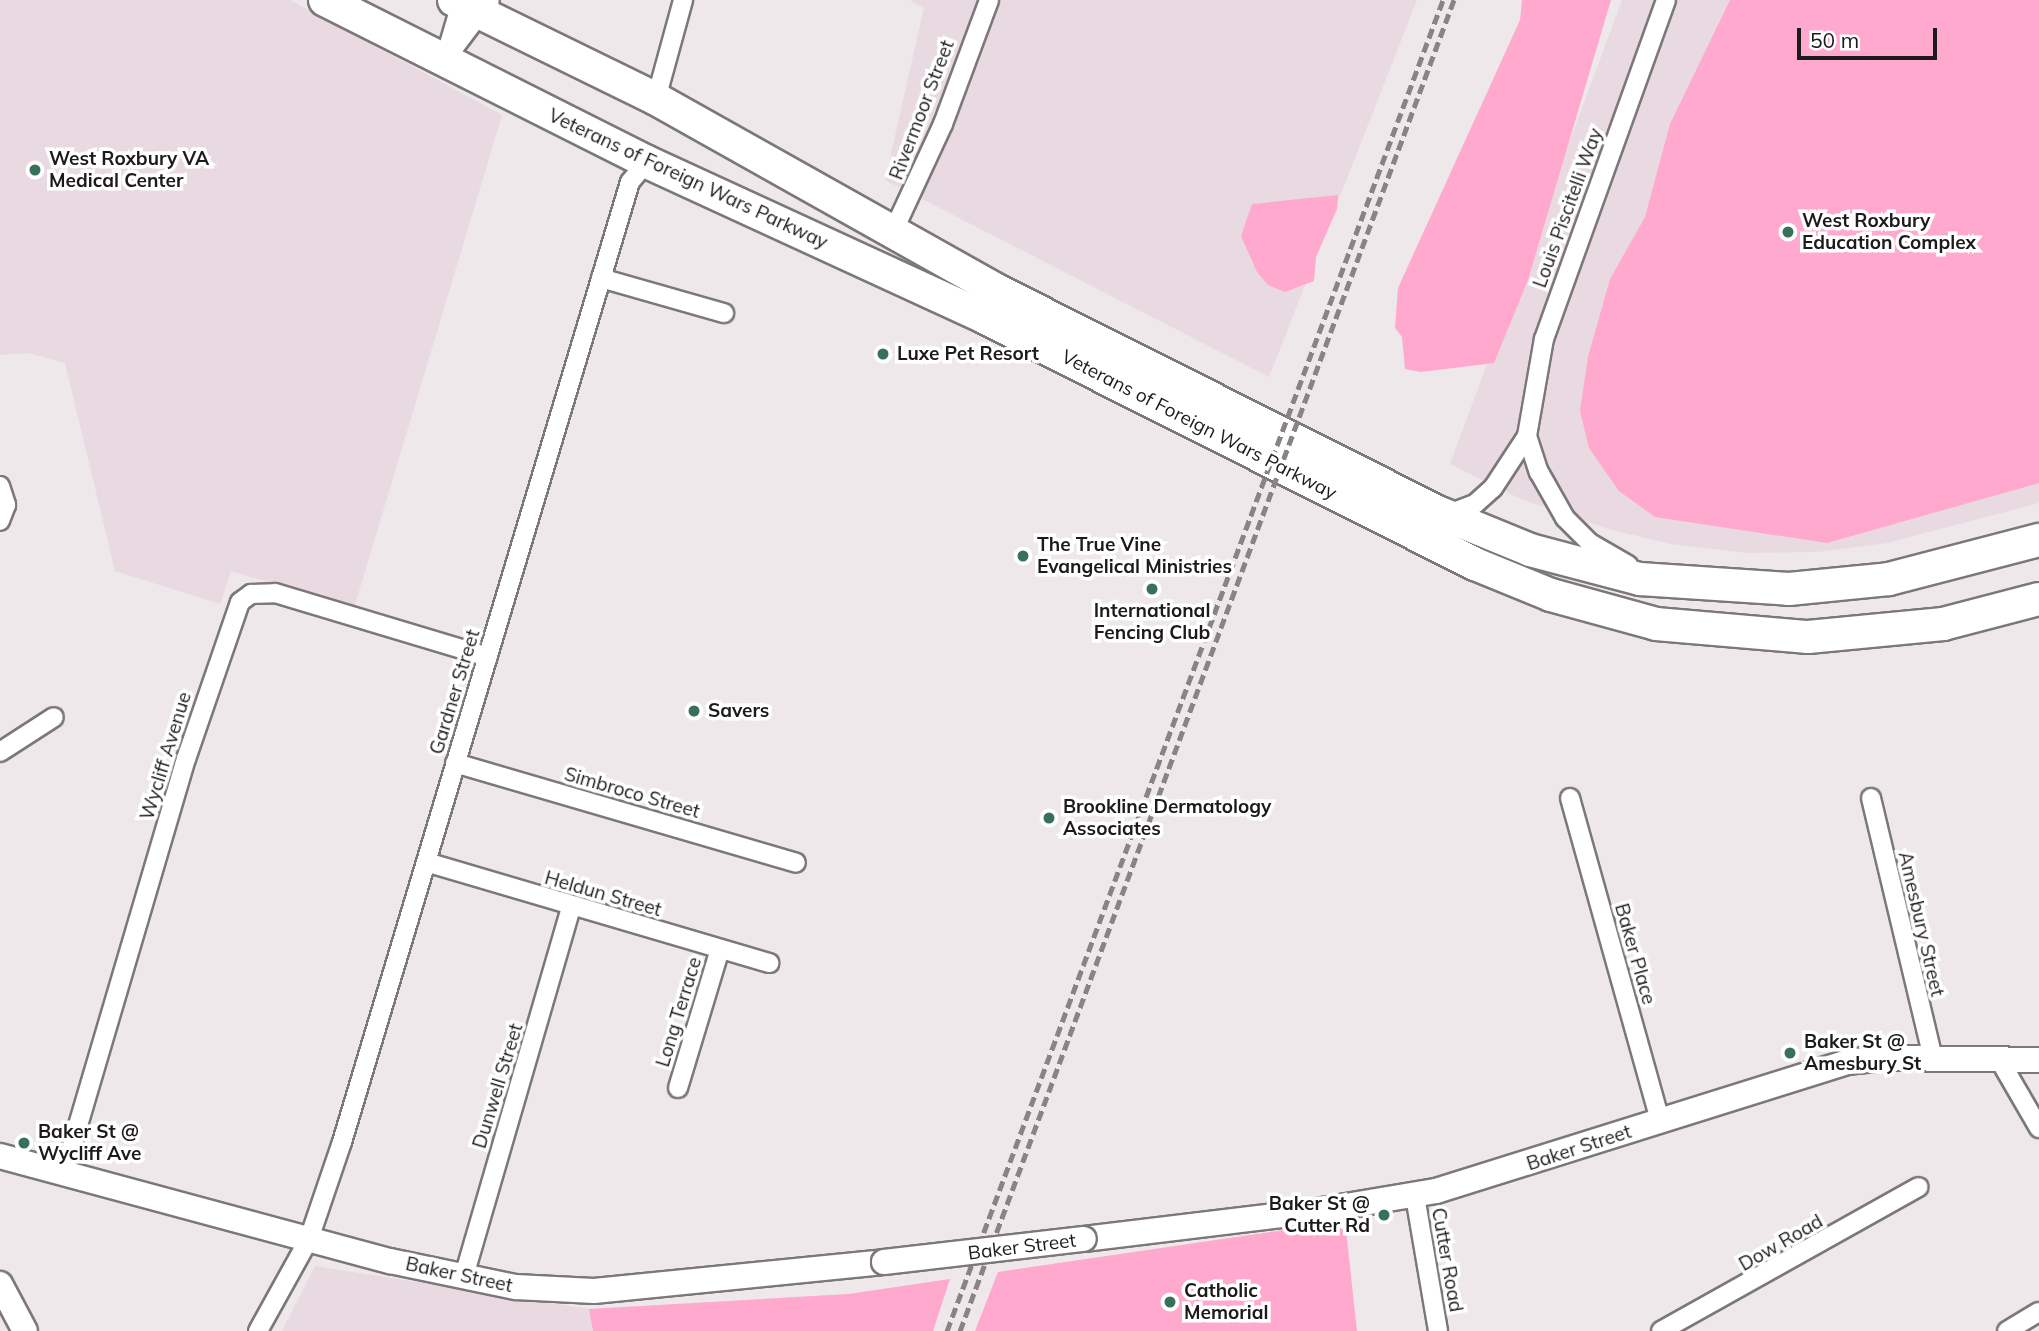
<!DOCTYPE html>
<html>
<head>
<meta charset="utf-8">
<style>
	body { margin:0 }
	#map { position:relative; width:2039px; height:1331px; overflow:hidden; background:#eee8ea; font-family:Mulish,sans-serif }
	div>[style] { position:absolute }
	.built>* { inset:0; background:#e8dae0 }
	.green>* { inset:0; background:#ffa9cf }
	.roads { filter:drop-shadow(2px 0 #7c7779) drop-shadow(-2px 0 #7c7779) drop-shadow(0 2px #7c7779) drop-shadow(0 -2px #7c7779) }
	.street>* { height:18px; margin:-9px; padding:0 9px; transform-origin:9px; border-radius:9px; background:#fff }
	.secondary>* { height:24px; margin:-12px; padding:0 12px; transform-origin:12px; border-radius:12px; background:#fff }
	.highway>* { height:32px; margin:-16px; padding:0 16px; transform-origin:16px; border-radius:16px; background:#fff }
	.rail>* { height:5px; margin-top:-2.5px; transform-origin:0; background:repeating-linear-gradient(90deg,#888485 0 10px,transparent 0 15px) }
	.bridges { filter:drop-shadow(2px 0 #7c7779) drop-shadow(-2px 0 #7c7779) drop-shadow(0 2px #7c7779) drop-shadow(0 -2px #7c7779) }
	.secondary-bridge>* { height:24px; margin:-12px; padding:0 12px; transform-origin:12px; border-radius:12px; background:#fff }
	.dots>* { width:19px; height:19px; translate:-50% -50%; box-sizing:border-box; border:4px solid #fff; border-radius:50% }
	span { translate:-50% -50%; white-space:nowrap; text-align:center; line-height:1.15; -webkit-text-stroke:7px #fff; paint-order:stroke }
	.street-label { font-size:19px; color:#1c1a1b }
	.poi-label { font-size:19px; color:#1c1a1b; font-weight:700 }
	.left { translate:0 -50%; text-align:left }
	.right { translate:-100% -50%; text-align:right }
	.scale { position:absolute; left:1797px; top:28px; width:140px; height:32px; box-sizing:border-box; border:4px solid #1c1a1b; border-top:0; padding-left:9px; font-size:21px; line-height:24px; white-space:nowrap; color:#1c1a1b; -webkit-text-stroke:5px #fff; paint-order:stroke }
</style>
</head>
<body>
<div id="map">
	<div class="built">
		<i style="clip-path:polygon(0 0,290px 0,502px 115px,354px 608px,231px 571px,220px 604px,115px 571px,65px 363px,28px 353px,0 355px)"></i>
		<i style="clip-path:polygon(910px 0,1417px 0,1269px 377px,885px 180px,924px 8px)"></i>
		<i style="clip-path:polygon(1622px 0,2039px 0,2039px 503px,1887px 543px,1817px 552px,1747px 553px,1671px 544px,1612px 530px,1521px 499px,1450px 464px)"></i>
		<i style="clip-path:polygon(315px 1266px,589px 1309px,849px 1294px,950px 1279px,933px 1331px,282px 1331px)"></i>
	</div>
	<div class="green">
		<i style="clip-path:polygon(1522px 0,1611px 0,1528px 280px,1494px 363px,1421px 372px,1405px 369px,1402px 337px,1395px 328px,1398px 288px,1520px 20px)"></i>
		<i style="clip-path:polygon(1730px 0,2039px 0,2039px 483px,1827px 543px,1655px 517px,1619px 491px,1589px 448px,1580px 411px,1588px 357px,1610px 279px,1645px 217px,1670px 124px)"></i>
		<i style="clip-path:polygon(1338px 195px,1337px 209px,1316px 257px,1314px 281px,1285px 292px,1268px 285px,1257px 272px,1241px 236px,1252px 204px)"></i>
		<i style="clip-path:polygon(1345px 1221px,1357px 1331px,975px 1331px,998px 1272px)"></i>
		<i style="clip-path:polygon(950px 1279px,933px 1331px,593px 1331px,589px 1309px,849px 1294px)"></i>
	</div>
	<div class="roads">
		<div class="street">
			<i style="left:447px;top:51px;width:53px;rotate:-73.6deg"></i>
			<i style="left:444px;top:61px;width:76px;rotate:-53deg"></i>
			<i style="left:656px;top:99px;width:103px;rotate:-74.7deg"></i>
			<i style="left:892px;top:234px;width:121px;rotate:-65.1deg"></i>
			<i style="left:943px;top:124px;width:132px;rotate:-69.6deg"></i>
			<i style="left:601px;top:278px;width:128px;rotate:15.9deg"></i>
			<i style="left:1527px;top:436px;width:38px;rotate:72deg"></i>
			<i style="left:1539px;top:472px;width:53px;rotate:60.5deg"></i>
			<i style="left:1565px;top:518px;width:35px;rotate:45deg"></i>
			<i style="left:1590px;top:543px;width:44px;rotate:30.1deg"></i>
			<i style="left:0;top:486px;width:20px;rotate:72deg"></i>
			<i style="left:6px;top:505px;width:17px;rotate:111deg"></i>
			<i style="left:1446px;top:515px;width:31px;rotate:-21deg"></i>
			<i style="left:1475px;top:504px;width:24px;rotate:-42deg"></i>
			<i style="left:1493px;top:488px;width:62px;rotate:-56.8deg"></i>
			<i style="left:1527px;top:436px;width:98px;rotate:-80.1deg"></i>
			<i style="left:1544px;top:339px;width:360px;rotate:-70.2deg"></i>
			<i style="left:0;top:752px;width:64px;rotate:-32.9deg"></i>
			<i style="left:455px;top:763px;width:355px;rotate:16.3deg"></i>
			<i style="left:1570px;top:798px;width:335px;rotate:74.4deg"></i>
			<i style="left:1871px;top:798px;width:267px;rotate:76.6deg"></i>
			<i style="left:426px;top:862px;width:358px;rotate:16.4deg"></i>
			<i style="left:1999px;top:1059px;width:80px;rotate:59.9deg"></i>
			<i style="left:678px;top:1088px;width:145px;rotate:-73.2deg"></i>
			<i style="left:64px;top:1173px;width:432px;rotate:-73.6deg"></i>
			<i style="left:186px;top:759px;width:166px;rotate:-71deg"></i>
			<i style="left:240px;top:602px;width:14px;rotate:-36deg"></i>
			<i style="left:251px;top:594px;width:24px;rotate:-2deg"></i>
			<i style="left:275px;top:593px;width:222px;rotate:16.7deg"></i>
			<i style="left:1415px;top:1196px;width:137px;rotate:80.3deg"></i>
			<i style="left:464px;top:1276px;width:383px;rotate:-73.8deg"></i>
			<i style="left:258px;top:1331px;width:105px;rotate:-61deg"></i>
			<i style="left:309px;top:1239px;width:102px;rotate:-71.2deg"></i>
			<i style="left:342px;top:1142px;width:1002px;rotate:-73.3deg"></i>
			<i style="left:630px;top:182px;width:26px;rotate:-50deg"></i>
			<i style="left:1661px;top:1331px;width:295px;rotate:-29.2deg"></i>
			<i style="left:2007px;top:1331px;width:37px;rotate:-31deg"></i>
		</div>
		<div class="secondary">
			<i style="left:0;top:1156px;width:404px;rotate:15.1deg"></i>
			<i style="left:390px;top:1261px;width:129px;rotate:11.7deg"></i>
			<i style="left:516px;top:1287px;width:78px;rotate:2.9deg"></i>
			<i style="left:594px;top:1291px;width:291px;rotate:-5.7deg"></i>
			<i style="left:1084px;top:1239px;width:234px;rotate:-6.9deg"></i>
			<i style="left:1316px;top:1211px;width:122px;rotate:-9.5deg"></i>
			<i style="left:1436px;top:1191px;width:431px;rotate:-17.4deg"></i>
			<i style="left:1847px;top:1062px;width:38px;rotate:-6deg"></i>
			<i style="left:1885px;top:1058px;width:154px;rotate:0.7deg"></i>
			<i style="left:0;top:1284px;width:53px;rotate:62deg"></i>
		</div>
		<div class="highway">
			<i style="left:325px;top:0;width:360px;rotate:26.7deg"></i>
			<i style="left:647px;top:162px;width:373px;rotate:24.7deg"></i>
			<i style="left:986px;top:318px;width:547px;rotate:26.71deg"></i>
			<i style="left:1475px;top:564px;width:82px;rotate:22.2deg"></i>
			<i style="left:1551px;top:595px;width:109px;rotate:15.4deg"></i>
			<i style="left:1656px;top:624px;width:153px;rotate:4.9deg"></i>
			<i style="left:1808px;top:637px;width:136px;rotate:-5.5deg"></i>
			<i style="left:1943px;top:624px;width:99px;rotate:-14.6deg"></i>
			<i style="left:454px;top:0;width:225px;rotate:26.1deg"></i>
			<i style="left:656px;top:99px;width:392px;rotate:29.3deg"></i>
			<i style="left:998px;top:291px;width:495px;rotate:26.7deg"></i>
			<i style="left:1440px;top:513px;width:97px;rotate:22.3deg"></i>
			<i style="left:1530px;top:550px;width:114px;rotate:14.8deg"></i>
			<i style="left:1640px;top:579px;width:149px;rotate:3.8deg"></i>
			<i style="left:1789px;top:589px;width:100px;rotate:-5.7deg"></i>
			<i style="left:1889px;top:579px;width:155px;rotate:-14.6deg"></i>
		</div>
	</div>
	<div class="rail">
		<i style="left:947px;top:1331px;width:1420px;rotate:-69.56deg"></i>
		<i style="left:960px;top:1331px;width:1420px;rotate:-69.64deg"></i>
	</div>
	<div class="bridges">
		<div class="secondary-bridge">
			<i style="left:884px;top:1262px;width:201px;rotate:-6.6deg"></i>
		</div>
	</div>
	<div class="dots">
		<i style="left:35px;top:170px;background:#37715a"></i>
		<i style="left:1788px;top:232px;background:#37715a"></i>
		<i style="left:883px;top:354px;background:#37715a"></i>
		<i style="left:1023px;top:556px;background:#37715a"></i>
		<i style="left:1152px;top:589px;background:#37715a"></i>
		<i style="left:694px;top:711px;background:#37715a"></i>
		<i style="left:1049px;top:818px;background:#37715a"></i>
		<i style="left:1790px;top:1053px;background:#37715a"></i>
		<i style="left:24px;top:1143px;background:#37715a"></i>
		<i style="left:1384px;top:1215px;background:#37715a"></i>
		<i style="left:1170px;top:1302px;background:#37715a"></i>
	</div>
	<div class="street-label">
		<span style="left:922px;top:110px;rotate:-69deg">Rivermoor Street</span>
		<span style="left:688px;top:179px;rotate:25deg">Veterans of Foreign Wars Parkway</span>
		<span style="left:1568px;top:208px;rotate:-70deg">Louis Piscitelli Way</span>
		<span style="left:1199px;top:425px;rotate:27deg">Veterans of Foreign Wars Parkway</span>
		<span style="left:455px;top:692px;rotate:-73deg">Gardner Street</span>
		<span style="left:166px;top:756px;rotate:-73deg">Wycliff Avenue</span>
		<span style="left:632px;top:793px;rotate:16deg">Simbroco Street</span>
		<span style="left:603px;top:894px;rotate:16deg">Heldun Street</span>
		<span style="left:1921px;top:924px;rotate:77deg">Amesbury Street</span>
		<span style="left:1635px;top:954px;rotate:74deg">Baker Place</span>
		<span style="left:679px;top:1012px;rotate:-73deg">Long Terrace</span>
		<span style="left:498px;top:1086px;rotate:-73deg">Dunwell Street</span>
		<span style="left:1579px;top:1148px;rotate:-18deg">Baker Street</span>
		<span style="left:1781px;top:1243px;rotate:-30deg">Dow Road</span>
		<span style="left:1022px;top:1247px;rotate:-7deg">Baker Street</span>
		<span style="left:1447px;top:1260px;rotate:80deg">Cutter Road</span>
		<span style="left:459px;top:1275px;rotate:12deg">Baker Street</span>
	</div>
	<div class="poi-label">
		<span class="left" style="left:49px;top:170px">West Roxbury VA<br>Medical Center</span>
		<span class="left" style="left:1802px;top:232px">West Roxbury<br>Education Complex</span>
		<span class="left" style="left:897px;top:354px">Luxe Pet Resort</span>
		<span class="left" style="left:1037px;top:556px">The True Vine<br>Evangelical Ministries</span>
		<span style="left:1152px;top:622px">International<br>Fencing Club</span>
		<span class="left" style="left:708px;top:711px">Savers</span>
		<span class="left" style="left:1063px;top:818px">Brookline Dermatology<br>Associates</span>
		<span class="left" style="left:1804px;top:1053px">Baker St @<br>Amesbury St</span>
		<span class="left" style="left:38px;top:1143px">Baker St @<br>Wycliff Ave</span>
		<span class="right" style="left:1370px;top:1215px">Baker St @<br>Cutter Rd</span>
		<span class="left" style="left:1184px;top:1302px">Catholic<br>Memorial</span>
	</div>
	<div class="scale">50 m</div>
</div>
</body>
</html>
